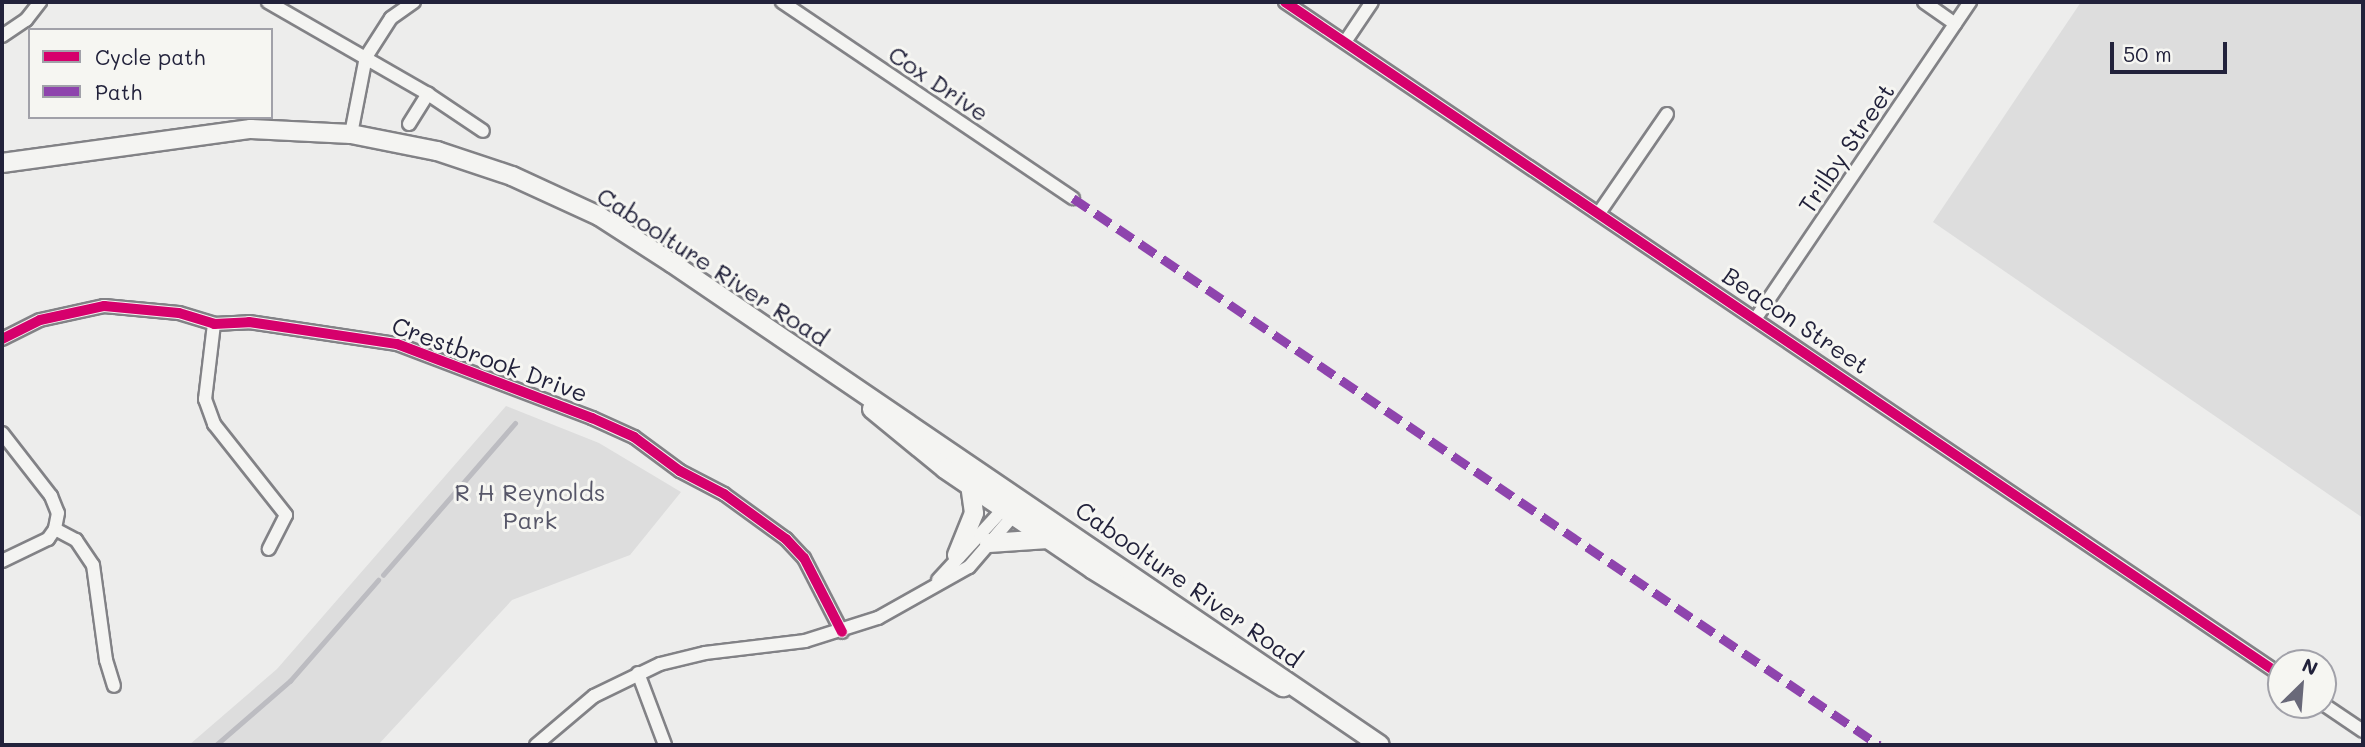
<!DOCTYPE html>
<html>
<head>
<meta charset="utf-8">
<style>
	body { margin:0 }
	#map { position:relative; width:2365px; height:747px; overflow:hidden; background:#ededec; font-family:Mali,sans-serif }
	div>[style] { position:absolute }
	.green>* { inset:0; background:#ddd }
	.stream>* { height:4.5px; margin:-2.25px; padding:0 2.25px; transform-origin:2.25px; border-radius:2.25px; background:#bcbcc1 }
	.roads { filter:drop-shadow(2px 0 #828286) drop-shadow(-2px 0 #828286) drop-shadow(0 2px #828286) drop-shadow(0 -2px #828286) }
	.street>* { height:12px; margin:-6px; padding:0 6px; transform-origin:6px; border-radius:6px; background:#f4f4f2 }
	.secondary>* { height:18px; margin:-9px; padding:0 9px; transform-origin:9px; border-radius:9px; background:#f4f4f2 }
	.quiet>* { height:9px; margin-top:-4.5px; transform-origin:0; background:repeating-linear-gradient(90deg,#8e44ad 0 18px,transparent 0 27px) }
	.cycleway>* { height:10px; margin:-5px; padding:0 5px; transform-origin:5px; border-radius:5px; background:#d6006c }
	span { translate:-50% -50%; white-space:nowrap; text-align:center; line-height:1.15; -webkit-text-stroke:6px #f6f6f2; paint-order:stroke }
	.street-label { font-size:24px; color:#22223b }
	.park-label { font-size:24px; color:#565668 }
	.frame { position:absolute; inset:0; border:4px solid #22223b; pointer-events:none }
	.legend { position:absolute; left:28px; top:28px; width:245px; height:91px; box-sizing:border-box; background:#f6f6f2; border:2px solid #a1a1a9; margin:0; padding:9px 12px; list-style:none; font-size:21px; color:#22223b }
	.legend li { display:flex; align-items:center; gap:14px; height:35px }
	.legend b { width:35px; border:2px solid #a1a1a9 }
	.north { position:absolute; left:2267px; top:649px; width:70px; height:70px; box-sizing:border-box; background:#f6f6f2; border:2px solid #a1a1a9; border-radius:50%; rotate:25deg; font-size:19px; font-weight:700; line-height:28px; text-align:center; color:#22223b }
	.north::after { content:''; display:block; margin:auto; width:24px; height:32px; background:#696979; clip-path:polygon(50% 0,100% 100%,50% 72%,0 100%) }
	.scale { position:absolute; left:2110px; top:42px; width:117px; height:32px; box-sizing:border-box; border:4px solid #22223b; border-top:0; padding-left:9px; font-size:21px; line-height:24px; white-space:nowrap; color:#22223b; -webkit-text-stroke:5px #f6f6f2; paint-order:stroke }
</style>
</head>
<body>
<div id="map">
	<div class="green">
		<i style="clip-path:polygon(2081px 2px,2363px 2px,2363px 518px,1933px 222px)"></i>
		<i style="clip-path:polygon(506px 406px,599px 443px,681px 492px,630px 555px,512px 600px,378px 745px,189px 745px,277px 669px)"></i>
	</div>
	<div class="stream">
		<i style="left:383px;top:575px;width:201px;rotate:-49deg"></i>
		<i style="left:216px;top:745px;width:98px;rotate:-40.9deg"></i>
		<i style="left:290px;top:681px;width:134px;rotate:-48.9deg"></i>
	</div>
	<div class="roads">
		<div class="street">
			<i style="left:268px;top:2px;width:185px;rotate:29.9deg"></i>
			<i style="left:428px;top:94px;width:66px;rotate:33.9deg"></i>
			<i style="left:782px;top:2px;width:351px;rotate:34deg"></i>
			<i style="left:1285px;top:2px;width:1202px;rotate:34.05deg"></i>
			<i style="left:1924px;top:2px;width:38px;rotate:35deg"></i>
			<i style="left:2px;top:36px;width:29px;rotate:-34deg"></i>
			<i style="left:26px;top:20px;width:23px;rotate:-52deg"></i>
			<i style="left:1345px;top:42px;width:48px;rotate:-56deg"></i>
			<i style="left:409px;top:124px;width:36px;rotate:-58deg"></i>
			<i style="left:351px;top:134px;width:78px;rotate:-79deg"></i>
			<i style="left:366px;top:57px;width:46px;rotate:-57.3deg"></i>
			<i style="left:391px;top:18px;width:28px;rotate:-35deg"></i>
			<i style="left:1599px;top:213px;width:120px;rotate:-55.5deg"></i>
			<i style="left:1756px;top:318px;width:382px;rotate:-55.9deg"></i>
			<i style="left:214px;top:324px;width:76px;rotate:96.8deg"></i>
			<i style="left:205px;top:399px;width:27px;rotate:70deg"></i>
			<i style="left:214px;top:424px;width:116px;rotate:51.6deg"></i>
			<i style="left:286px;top:515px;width:38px;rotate:117deg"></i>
			<i style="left:2px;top:339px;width:42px;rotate:-26.6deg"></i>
			<i style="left:40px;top:320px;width:66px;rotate:-12.3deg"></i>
			<i style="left:104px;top:306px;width:75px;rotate:5.3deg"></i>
			<i style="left:179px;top:313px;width:37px;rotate:17deg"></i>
			<i style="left:214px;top:324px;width:35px;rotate:-3deg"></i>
			<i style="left:249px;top:322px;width:150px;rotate:8.5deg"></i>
			<i style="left:397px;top:344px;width:209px;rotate:20.8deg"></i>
			<i style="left:592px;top:418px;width:46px;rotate:24.3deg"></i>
			<i style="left:634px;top:437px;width:57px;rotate:36.5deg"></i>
			<i style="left:680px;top:471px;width:50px;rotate:27.6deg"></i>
			<i style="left:724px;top:494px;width:77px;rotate:36deg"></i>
			<i style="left:786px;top:539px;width:26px;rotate:47deg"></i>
			<i style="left:804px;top:558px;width:83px;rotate:62.8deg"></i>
			<i style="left:2px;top:433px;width:80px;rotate:52.1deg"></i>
			<i style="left:51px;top:496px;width:18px;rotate:68deg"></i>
			<i style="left:58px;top:513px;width:16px;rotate:101deg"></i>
			<i style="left:55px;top:529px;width:24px;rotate:28deg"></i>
			<i style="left:76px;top:540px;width:30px;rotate:56deg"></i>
			<i style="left:93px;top:565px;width:96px;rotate:82.2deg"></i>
			<i style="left:106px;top:660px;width:27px;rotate:73deg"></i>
			<i style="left:2px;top:561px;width:51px;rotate:-25.6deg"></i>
			<i style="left:48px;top:539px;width:12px;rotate:-55deg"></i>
			<i style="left:938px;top:580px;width:103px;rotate:-47.4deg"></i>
			<i style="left:638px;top:673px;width:77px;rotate:69.4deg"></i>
			<i style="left:2323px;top:704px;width:48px;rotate:34deg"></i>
			<i style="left:536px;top:745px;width:76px;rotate:-40.2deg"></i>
			<i style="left:594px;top:696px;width:73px;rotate:-25.9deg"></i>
			<i style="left:660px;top:664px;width:46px;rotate:-13.7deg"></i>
			<i style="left:705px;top:653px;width:101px;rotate:-6.8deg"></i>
			<i style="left:805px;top:641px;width:77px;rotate:-17.5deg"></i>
			<i style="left:878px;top:618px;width:104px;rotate:-29.3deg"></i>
			<i style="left:969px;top:567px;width:75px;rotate:-49.3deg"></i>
		</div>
		<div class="secondary">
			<i style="left:2px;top:163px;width:251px;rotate:-7.8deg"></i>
			<i style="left:251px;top:129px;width:100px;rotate:2.9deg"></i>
			<i style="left:351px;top:134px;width:88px;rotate:11.2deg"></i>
			<i style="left:437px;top:151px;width:79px;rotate:18.4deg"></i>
			<i style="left:512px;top:176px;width:96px;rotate:24.7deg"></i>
			<i style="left:599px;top:216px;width:87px;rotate:32.8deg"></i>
			<i style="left:672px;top:263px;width:856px;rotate:34.25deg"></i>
			<i style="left:872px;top:409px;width:94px;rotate:39.4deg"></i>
			<i style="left:945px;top:469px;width:178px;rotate:34.2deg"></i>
			<i style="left:1092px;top:569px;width:225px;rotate:31.7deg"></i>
			<i style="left:989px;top:543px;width:59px;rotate:-3.9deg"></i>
			<i style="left:957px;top:555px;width:45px;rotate:-68deg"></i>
			<i style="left:974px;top:513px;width:27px;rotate:-98deg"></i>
		</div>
	</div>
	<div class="quiet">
		<i style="left:1073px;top:198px;width:974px;rotate:34.16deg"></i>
	</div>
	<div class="cycleway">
		<i style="left:1285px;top:2px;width:1202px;rotate:34.05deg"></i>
		<i style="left:2px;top:339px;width:42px;rotate:-26.6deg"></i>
		<i style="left:40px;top:320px;width:66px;rotate:-12.3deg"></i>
		<i style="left:104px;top:306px;width:75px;rotate:5.3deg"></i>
		<i style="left:179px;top:313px;width:37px;rotate:17deg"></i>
		<i style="left:214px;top:324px;width:35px;rotate:-3deg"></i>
		<i style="left:249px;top:322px;width:150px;rotate:8.5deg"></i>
		<i style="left:397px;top:344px;width:209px;rotate:20.8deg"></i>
		<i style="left:592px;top:418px;width:46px;rotate:24.3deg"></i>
		<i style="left:634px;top:437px;width:57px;rotate:36.5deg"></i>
		<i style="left:680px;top:471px;width:50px;rotate:27.6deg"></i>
		<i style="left:724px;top:494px;width:77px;rotate:36deg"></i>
		<i style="left:786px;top:539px;width:26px;rotate:47deg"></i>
		<i style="left:804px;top:558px;width:83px;rotate:62.8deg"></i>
	</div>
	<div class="street-label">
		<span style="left:939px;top:83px;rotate:34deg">Cox Drive</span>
		<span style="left:1846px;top:148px;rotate:-56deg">Trilby Street</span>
		<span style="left:713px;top:266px;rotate:33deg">Caboolture River Road</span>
		<span style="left:1796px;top:320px;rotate:34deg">Beacon Street</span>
		<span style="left:490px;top:359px;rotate:20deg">Crestbrook Drive</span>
		<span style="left:1189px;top:584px;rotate:35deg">Caboolture River Road</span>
	</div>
	<div class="park-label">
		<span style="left:530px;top:506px">R H Reynolds<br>Park</span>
	</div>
	<div class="frame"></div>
	<ul class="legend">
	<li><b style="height:9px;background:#d6006c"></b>Cycle path</li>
	<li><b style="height:9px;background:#8e44ad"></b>Path</li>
	</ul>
	<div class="north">N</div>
	<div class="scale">50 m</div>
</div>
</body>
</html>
